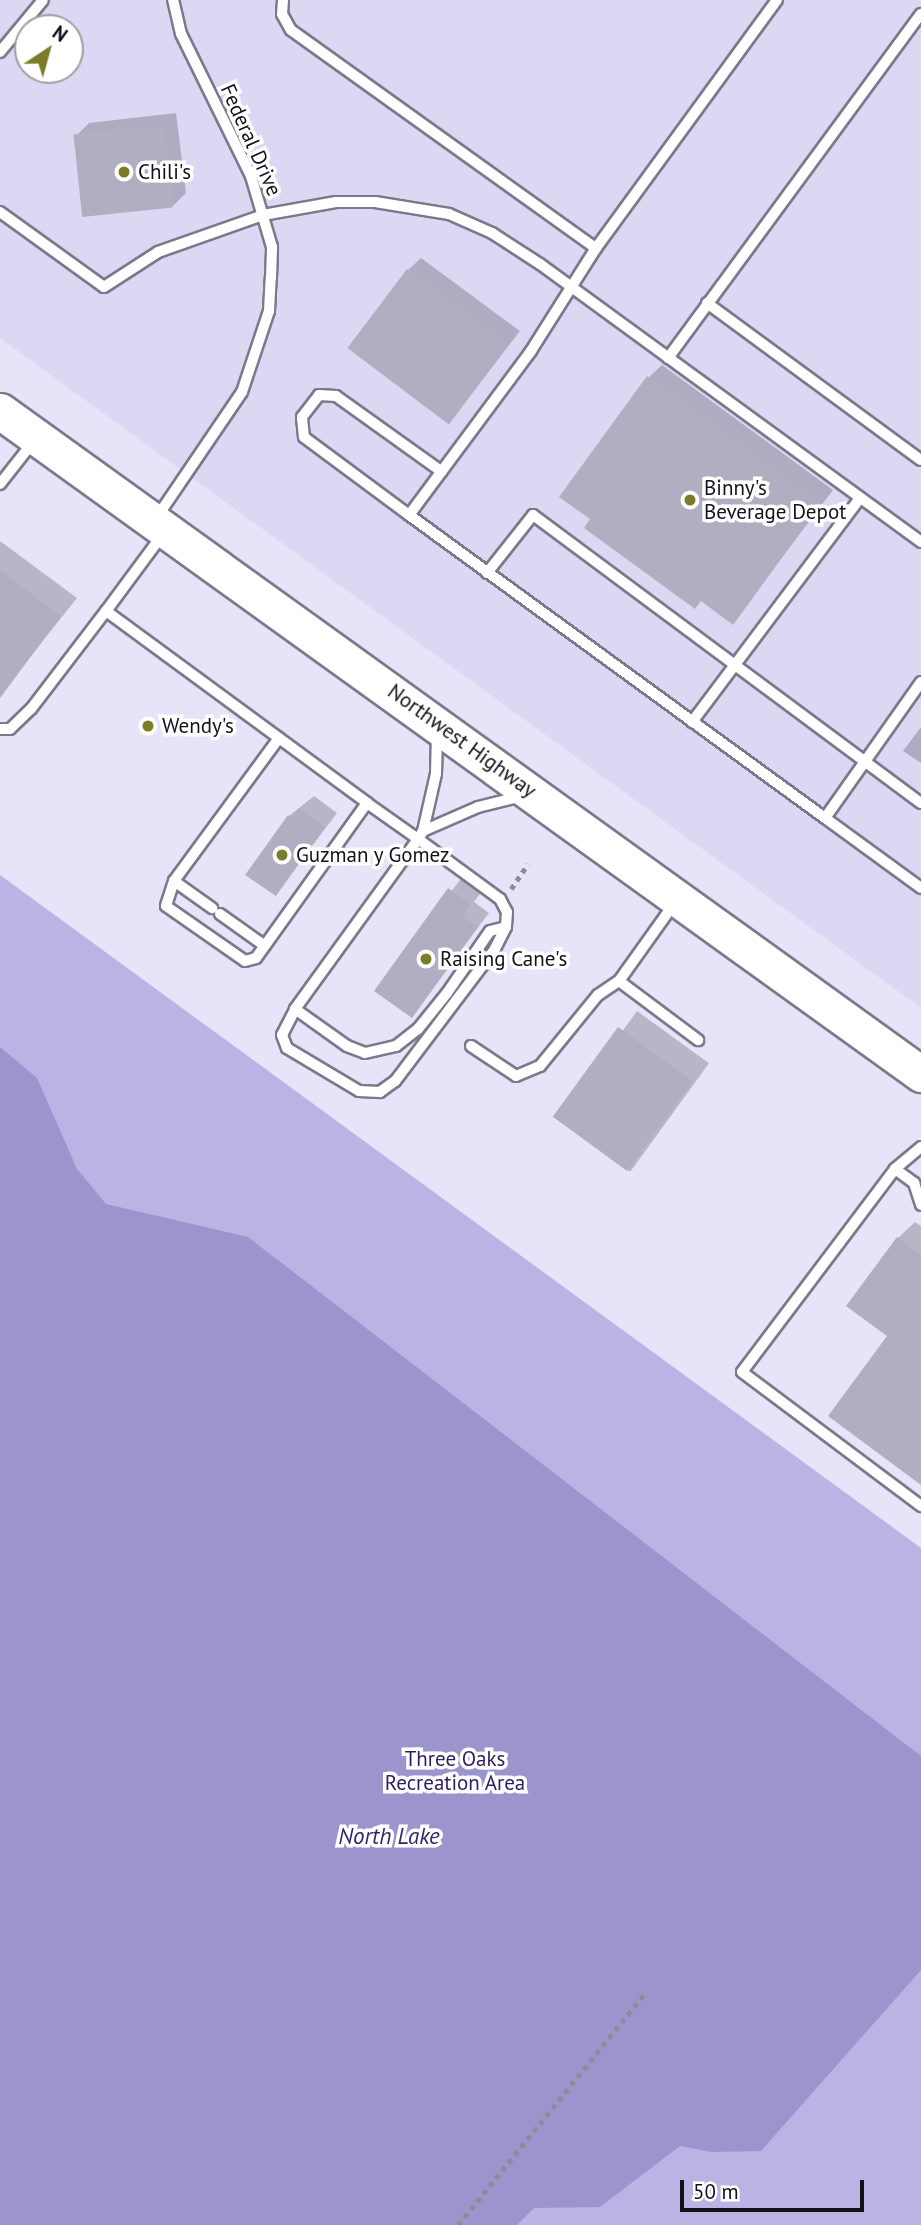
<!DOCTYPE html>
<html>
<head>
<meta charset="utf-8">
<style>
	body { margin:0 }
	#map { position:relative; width:921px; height:2225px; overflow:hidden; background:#e6e4f8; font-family:"PT Sans",sans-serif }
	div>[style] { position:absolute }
	.built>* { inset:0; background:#dbd8f3 }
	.green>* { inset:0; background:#bab3e4 }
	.water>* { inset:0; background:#9c94cd }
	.shadow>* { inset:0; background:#0003; transform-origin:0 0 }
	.building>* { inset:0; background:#b1aec1; transform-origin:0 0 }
	.path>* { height:4.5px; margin-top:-2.25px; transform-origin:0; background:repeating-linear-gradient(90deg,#8d8b99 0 5px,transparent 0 10px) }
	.roads { filter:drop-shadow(2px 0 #7b798b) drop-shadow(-2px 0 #7b798b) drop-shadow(0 2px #7b798b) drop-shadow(0 -2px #7b798b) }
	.service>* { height:10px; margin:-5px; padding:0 5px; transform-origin:5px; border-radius:5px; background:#fff }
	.primary>* { height:35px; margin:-17.5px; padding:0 17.5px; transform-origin:17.5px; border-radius:17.5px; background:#fff }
	.dots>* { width:19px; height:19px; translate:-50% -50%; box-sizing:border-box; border:4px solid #fff; border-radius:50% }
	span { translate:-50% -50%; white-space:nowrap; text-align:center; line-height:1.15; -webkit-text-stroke:7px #fff; paint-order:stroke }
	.street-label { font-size:21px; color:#121118 }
	.poi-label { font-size:21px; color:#121118 }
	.left { translate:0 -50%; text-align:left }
	.park-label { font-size:21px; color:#2f1c5f }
	.water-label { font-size:23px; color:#382569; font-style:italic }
	.north { position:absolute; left:14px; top:14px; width:70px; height:70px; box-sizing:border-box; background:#fff; border:2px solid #a0a0a3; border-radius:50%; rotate:36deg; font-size:19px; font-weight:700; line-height:28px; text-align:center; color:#121118 }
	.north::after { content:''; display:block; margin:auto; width:24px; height:32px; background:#7a7d26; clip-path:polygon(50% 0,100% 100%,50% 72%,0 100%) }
	.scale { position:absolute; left:680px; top:2180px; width:184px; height:32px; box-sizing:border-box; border:4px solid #121118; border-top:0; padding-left:9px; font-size:21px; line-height:24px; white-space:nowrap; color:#121118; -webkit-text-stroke:5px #fff; paint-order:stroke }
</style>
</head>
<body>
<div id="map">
	<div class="built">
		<i style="clip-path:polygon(evenodd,0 0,921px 0,921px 1008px,0 338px,0 0,28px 28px,70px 28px,70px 70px,28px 70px,28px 28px)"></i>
	</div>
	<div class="green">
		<i style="clip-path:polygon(0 875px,921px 1548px,921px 2225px,0 2225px)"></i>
	</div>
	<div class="water">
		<i style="clip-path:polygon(0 1047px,37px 1078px,77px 1169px,106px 1204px,248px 1237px,921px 1756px,921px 1970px,761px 2151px,712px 2152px,680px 2146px,600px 2207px,534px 2208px,517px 2225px,0 2225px)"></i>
	</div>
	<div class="shadow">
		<i style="clip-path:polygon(176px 113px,186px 193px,173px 206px,76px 136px,89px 123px)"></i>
		<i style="clip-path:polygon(421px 258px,520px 331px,449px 422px,408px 270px)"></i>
		<i style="clip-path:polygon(662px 365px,833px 490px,733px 622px,649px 377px)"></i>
		<i style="clip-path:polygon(0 541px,77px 598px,3px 691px,0 689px)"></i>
		<i style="clip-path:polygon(921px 727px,921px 763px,903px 751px)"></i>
		<i style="clip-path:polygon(314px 796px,337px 813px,276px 894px,289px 816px)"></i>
		<i style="clip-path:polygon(463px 876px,482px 891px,474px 902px,489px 913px,411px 1016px,376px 990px)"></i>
		<i style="left:637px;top:1011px;width:89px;height:134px;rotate:36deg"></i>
		<i style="clip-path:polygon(915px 1222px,921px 1226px,921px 1483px,889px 1335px,898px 1238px)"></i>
	</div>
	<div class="building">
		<i style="left:164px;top:125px;width:83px;height:91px;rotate:84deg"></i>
		<i style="left:407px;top:269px;width:127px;height:99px;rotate:37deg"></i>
		<i style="clip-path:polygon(647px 376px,821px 504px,733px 625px,701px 601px,695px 609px,584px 528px,590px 519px,559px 497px)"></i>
		<i style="clip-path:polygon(0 570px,61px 616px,0 698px)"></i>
		<i style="clip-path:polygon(299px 808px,325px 827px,276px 896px,245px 875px,288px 815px,292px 818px)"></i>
		<i style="clip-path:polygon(448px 888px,471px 904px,462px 916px,478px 927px,412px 1018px,374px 991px)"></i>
		<i style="left:618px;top:1027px;width:92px;height:111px;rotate:36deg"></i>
		<i style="clip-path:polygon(897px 1237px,921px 1255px,921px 1485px,828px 1416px,887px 1336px,846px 1306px)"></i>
	</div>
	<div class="path">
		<i style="left:511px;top:889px;width:30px;rotate:-56deg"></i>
		<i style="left:458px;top:2225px;width:299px;rotate:-51.1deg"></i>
	</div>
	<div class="roads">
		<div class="service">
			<i style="left:283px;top:0;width:14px;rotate:94deg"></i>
			<i style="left:282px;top:14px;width:18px;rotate:61deg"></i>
			<i style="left:291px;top:30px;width:375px;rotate:35.6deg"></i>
			<i style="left:596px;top:248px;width:122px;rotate:122.3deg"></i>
			<i style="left:531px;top:351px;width:204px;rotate:126.6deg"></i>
			<i style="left:409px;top:515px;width:515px;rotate:36.07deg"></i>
			<i style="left:0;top:52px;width:67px;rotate:-50.4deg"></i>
			<i style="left:0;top:212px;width:128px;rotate:35.8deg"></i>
			<i style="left:104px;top:287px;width:64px;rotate:-32.9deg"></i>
			<i style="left:158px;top:252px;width:111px;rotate:-19.4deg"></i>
			<i style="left:263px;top:215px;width:74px;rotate:-10.1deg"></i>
			<i style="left:336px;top:202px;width:39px"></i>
			<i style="left:375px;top:202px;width:75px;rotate:9.2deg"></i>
			<i style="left:449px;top:214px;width:47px;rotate:23.8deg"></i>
			<i style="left:492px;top:233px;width:57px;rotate:32.9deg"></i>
			<i style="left:540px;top:264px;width:472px;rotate:36.1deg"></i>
			<i style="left:596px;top:248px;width:307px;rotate:-53.9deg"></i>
			<i style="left:707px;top:303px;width:265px;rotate:36.3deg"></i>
			<i style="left:668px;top:358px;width:427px;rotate:-53.7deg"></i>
			<i style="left:0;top:484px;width:53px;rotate:-51.8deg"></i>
			<i style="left:409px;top:515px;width:131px;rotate:-143.4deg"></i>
			<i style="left:304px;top:437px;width:20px;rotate:-96deg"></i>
			<i style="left:302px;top:417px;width:28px;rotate:-52deg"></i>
			<i style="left:319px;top:395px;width:17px;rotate:3deg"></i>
			<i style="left:336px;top:396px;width:130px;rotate:35.6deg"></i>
			<i style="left:157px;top:517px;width:151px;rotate:-55.8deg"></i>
			<i style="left:242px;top:392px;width:85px;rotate:-71.6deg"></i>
			<i style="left:269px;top:311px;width:33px;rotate:-87deg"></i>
			<i style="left:271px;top:278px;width:31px;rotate:-88deg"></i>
			<i style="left:272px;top:247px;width:74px;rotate:-106.5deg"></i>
			<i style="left:251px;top:176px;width:158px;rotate:-116.2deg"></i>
			<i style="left:181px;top:34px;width:35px;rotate:-103deg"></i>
			<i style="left:163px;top:534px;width:96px;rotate:126.5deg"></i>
			<i style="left:106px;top:611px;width:324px;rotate:36.3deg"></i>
			<i style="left:367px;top:803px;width:62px;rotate:35.2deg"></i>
			<i style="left:418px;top:839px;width:102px;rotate:36.2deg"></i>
			<i style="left:500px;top:899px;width:15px;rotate:62deg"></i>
			<i style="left:507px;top:912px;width:15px;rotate:94deg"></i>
			<i style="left:506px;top:927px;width:25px;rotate:117deg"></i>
			<i style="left:495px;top:949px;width:166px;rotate:127.1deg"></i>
			<i style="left:395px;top:1081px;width:19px;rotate:144deg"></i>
			<i style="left:380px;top:1092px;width:21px;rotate:-177deg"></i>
			<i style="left:359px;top:1091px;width:84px;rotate:-149.2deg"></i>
			<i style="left:287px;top:1048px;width:14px;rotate:-111deg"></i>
			<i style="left:282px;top:1035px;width:29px;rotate:-63deg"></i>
			<i style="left:295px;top:1009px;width:210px;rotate:-54.1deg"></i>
			<i style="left:418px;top:839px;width:9px;rotate:-58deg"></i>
			<i style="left:423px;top:831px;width:58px;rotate:-77.2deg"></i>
			<i style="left:436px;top:774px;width:40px;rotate:-88.6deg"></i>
			<i style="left:487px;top:573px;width:74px;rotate:-51.6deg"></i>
			<i style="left:533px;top:515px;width:483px;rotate:36.6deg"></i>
			<i style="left:921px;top:682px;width:166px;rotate:125.2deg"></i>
			<i style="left:825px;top:818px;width:119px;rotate:36.1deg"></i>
			<i style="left:692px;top:722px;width:280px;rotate:-53.1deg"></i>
			<i style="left:0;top:729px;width:10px"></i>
			<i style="left:10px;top:729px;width:29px;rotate:-44deg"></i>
			<i style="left:31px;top:709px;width:123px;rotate:-52.6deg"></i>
			<i style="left:279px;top:738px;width:177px;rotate:126.3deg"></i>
			<i style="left:174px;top:881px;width:26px;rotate:108deg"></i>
			<i style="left:166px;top:906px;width:96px;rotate:34.8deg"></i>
			<i style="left:245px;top:961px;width:11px;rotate:-15deg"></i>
			<i style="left:256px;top:958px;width:191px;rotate:-54.4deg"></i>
			<i style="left:423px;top:831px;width:60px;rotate:-23.6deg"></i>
			<i style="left:478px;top:807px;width:45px;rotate:-14deg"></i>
			<i style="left:174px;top:881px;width:47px;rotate:35.4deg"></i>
			<i style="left:220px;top:914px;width:55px;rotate:35.4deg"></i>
			<i style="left:619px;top:981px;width:99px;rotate:36.8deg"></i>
			<i style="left:295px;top:1009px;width:64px;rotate:35.4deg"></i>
			<i style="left:347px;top:1046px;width:19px;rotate:21deg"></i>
			<i style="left:365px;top:1053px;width:32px;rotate:-13deg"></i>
			<i style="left:396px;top:1046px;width:28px;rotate:-38deg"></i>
			<i style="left:418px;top:1029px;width:46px;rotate:-51.1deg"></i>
			<i style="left:447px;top:993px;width:75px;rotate:-55.3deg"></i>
			<i style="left:490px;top:931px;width:16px;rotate:-14deg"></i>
			<i style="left:471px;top:1046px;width:54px;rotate:33.7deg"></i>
			<i style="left:516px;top:1076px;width:26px;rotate:-23deg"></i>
			<i style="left:540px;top:1066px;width:92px;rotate:-50.8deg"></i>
			<i style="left:598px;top:995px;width:25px;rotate:-34deg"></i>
			<i style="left:619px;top:981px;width:95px;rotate:-54.5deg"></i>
			<i style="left:921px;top:1147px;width:34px;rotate:140deg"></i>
			<i style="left:895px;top:1169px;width:254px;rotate:127deg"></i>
			<i style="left:742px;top:1372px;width:224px;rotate:36.8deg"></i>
			<i style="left:895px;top:1169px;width:24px;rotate:36deg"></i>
			<i style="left:914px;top:1183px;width:23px;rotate:72deg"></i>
		</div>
		<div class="primary">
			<i style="left:0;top:411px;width:1135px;rotate:35.75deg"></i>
		</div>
	</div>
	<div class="dots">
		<i style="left:124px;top:172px;background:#7a7d26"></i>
		<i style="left:690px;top:500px;background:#7a7d26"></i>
		<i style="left:148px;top:726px;background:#7a7d26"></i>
		<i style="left:282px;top:855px;background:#7a7d26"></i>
		<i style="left:426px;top:959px;background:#7a7d26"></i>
	</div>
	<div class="street-label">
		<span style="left:251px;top:140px;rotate:66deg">Federal Drive</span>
		<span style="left:462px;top:741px;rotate:36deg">Northwest Highway</span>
	</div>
	<div class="poi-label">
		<span class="left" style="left:138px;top:172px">Chili's</span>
		<span class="left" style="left:704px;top:500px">Binny's<br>Beverage Depot</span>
		<span class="left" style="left:162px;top:726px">Wendy's</span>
		<span class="left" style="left:296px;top:855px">Guzman y Gomez</span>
		<span class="left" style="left:440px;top:959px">Raising Cane's</span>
	</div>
	<div class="park-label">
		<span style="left:455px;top:1771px">Three Oaks<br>Recreation Area</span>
	</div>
	<div class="water-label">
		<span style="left:389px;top:1836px">North Lake</span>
	</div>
	<div class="north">N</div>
	<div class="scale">50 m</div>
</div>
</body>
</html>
